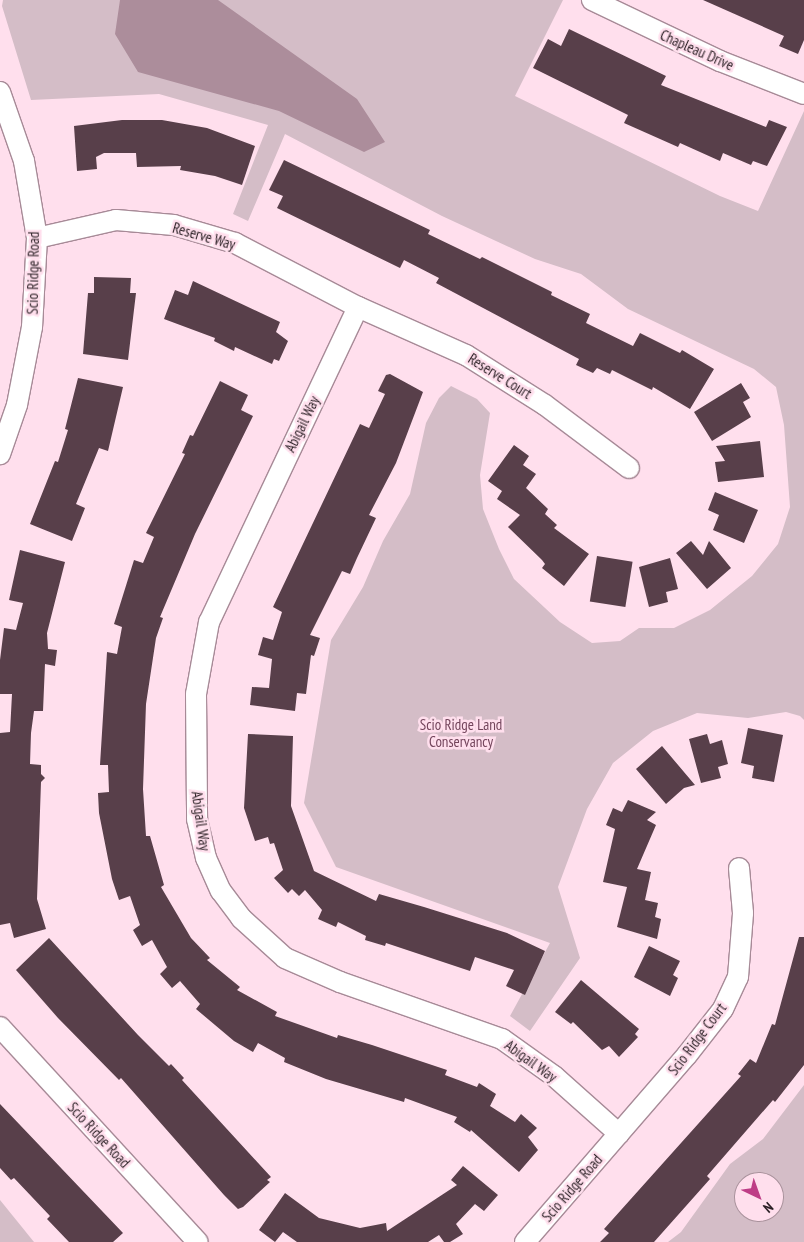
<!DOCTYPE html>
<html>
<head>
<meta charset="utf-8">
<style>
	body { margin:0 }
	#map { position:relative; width:804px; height:1242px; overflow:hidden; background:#ffdfed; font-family:"PT Sans Narrow",sans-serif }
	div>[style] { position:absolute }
	.green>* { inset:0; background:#d4bdc7 }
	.water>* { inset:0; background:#ac8d9b }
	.building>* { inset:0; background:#583f4a; transform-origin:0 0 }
	.roads { filter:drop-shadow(1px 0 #a78a97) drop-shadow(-1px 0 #a78a97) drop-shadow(0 1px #a78a97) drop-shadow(0 -1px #a78a97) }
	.minor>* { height:20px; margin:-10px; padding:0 10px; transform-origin:10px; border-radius:10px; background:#fff }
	span { translate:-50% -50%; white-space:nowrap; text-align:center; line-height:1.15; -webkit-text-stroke:5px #ffdfed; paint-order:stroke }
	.street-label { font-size:15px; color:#291e23 }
	.park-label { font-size:15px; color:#74455c }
	.north { position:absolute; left:734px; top:1172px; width:50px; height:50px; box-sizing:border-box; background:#ffdfed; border:1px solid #a9929c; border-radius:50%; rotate:138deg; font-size:14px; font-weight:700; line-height:20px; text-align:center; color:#291e23 }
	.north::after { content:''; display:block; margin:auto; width:18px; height:22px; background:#be3d86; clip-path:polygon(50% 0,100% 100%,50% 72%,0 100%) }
</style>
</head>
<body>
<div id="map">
	<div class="green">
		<i style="clip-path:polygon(3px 0,563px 0,515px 96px,720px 196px,758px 211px,804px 111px,804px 720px,800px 716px,786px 712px,748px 718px,697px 713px,653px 731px,613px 763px,587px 809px,558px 887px,580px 958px,530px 1031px,510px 1016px,550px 943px,336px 867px,304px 803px,331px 640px,363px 587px,383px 541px,410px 494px,426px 423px,439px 398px,451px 386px,477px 399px,490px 413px,480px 475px,483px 509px,499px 549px,514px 579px,560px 622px,592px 643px,620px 641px,639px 628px,674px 628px,710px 610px,752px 576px,778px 544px,790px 507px,784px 425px,776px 387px,754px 369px,628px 309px,581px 274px,535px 259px,442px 216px,285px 134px,248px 221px,233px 214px,268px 125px,159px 94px,31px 100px,2px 6px)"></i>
		<i style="clip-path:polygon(evenodd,804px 1085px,804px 1242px,668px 1242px,681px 1232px,730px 1164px,763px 1139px,804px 1085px,744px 1182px,774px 1182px,774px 1212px,744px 1212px,744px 1182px)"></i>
		<i style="clip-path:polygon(0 1200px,34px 1242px,0 1242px)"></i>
	</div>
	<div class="water">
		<i style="clip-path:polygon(120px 0,218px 0,357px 99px,385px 142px,364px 152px,279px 111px,138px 72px,115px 34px)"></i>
	</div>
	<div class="building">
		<i style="clip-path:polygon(703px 0,804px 0,804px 40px,798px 54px,779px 46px,784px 36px)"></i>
		<i style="clip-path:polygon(569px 29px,666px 76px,661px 85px,766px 127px,769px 120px,787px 127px,767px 166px,753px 161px,751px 165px,723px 153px,720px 161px,680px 143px,678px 147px,624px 123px,628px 115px,533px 68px,548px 39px,561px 46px)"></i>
		<i style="clip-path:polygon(122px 120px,162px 120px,207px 128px,255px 146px,242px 185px,215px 176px,180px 170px,181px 166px,137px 167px,136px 153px,104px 153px,96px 157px,97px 169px,77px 171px,74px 126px)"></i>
		<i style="clip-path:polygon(284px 160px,430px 230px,428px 234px,480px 259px,482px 257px,552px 292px,551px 295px,590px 314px,586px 323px,633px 346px,640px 333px,680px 353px,682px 350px,714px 369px,690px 409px,653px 387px,652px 390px,612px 370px,610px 374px,597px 368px,593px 373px,576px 365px,579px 359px,436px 283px,439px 278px,404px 260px,400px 268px,277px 208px,283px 196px,269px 190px)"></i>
		<i style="clip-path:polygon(94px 277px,131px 278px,130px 293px,136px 293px,128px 360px,83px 354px,88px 293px,94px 293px)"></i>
		<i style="clip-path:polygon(193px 281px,280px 322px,276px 332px,288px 341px,279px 361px,274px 359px,272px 364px,235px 347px,234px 351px,214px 341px,215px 338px,164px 319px,175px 290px,188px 295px)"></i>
		<i style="clip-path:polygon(390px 374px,423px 392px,396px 463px,369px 515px,376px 518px,357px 558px,350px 574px,342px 571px,310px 635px,320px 638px,314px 656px,311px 655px,306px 694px,297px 693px,295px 711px,250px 705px,252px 687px,269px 688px,272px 659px,258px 655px,263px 637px,273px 640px,282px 612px,273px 607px,360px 424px,369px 428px,385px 394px,378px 391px,386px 375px)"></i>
		<i style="clip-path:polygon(78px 378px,123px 387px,108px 451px,99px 448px,76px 504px,85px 508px,72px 541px,30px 524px,55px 461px,58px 462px,68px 430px,65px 429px)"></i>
		<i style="clip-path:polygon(220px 381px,248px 395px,241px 410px,253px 416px,195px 534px,160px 617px,163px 618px,156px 638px,146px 704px,143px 789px,146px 836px,150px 836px,164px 885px,161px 887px,191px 938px,210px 958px,207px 960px,240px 987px,237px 990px,277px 1012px,275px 1016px,337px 1038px,338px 1035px,372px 1045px,447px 1070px,445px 1075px,477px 1087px,479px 1083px,496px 1094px,490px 1106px,515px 1122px,521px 1114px,537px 1128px,528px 1137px,538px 1150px,519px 1172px,471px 1130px,470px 1132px,454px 1122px,457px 1117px,405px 1098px,404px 1102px,326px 1079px,284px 1062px,285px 1058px,258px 1043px,253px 1052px,234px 1041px,196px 1009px,200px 1004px,180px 981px,172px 988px,160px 974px,167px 967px,152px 940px,142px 946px,133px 930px,140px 925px,130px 896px,119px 900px,112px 879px,99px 813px,98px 793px,109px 792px,108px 765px,100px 765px,107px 652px,117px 654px,122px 627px,114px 624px,134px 560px,143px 563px,154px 537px,146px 533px,185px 454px,182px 453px,190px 435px,193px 436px)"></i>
		<i style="clip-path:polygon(741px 383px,750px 398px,743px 402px,751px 417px,712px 441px,694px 412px)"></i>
		<i style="clip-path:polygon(760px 441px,764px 477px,718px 482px,715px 462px,725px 461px,716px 446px)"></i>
		<i style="clip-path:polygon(514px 445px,529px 456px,523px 465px,536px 474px,526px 488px,548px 509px,545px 514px,557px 525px,554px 528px,589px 554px,564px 586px,542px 568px,545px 564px,542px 560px,508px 527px,520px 515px,497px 499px,502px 491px,488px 481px)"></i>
		<i style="clip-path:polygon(715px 492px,758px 510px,744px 543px,713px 530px,719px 515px,708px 510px)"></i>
		<i style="clip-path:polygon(691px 541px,703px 555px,709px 541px,731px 568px,707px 589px,676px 553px)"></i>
		<i style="clip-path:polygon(20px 550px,65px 562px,47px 633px,48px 649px,57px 650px,55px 666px,45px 664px,43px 711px,34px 711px,31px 733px,30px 764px,41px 765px,41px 774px,45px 778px,41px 782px,37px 899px,46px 929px,14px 938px,10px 923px,0 925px,0 733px,10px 732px,12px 694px,0 694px,0 660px,4px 628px,16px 630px,23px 603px,9px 600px)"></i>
		<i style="left:597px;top:556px;width:36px;height:46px;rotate:9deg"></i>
		<i style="clip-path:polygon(670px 558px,678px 589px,666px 592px,668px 602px,649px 607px,639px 567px)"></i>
		<i style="clip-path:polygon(748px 728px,783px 735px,774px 782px,752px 778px,754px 766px,741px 763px)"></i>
		<i style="clip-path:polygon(248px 734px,293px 736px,291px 806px,314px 871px,376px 901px,379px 894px,424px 907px,507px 933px,545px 951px,525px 995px,506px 986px,514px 970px,475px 957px,470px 971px,386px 943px,385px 946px,365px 940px,366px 936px,338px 922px,336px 927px,318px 919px,322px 910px,305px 890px,299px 896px,292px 889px,288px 893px,274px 878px,283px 870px,274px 843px,270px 844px,268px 837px,255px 841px,244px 808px)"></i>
		<i style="clip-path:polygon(707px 734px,710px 744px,722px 740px,728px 764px,718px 767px,721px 778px,701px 783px,689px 739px)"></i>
		<i style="clip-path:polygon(662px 746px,695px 785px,684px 788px,666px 804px,636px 769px)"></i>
		<i style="clip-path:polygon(628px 800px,656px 812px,647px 820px,656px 825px,637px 869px,651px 872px,645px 900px,658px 903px,655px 917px,661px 919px,657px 939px,617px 927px,627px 887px,603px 882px,615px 829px,606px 825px,613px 808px,622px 812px)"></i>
		<i style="clip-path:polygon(799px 937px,804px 937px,804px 1065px,775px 1102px,773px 1100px,707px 1176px,710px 1179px,654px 1242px,600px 1242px,609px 1233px,604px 1229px,741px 1076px,738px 1074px,750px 1059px,756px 1063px,772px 1024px,775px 1025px)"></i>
		<i style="clip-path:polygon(49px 938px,138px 1035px,169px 1066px,171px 1064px,184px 1078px,182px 1080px,271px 1177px,267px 1180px,270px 1182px,243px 1207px,238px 1209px,224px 1195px,121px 1078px,119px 1080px,58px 1018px,16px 970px)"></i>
		<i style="clip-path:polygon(649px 946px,680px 961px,673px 975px,678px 978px,670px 996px,634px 977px)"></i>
		<i style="clip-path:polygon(581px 980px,639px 1029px,635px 1034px,638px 1037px,619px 1057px,609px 1046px,602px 1050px,573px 1022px,571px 1024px,555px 1012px)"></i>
		<i style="clip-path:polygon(0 1104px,123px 1233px,113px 1242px,69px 1242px,47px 1219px,50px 1216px,14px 1178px,11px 1180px,0 1168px)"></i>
		<i style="clip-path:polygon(463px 1166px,498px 1195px,484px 1211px,475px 1204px,456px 1224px,463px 1234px,450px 1242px,444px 1242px,439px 1235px,428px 1242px,297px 1242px,283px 1232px,275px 1242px,259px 1230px,285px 1193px,319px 1218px,360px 1228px,386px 1223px,387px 1231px,457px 1185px,451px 1180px)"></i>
	</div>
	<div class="roads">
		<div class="minor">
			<i style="left:592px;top:0;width:142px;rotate:25.5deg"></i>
			<i style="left:720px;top:61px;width:90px;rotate:21.4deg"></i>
			<i style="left:0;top:92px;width:73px;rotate:70.8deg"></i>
			<i style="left:24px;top:161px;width:78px;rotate:80.4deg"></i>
			<i style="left:37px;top:238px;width:89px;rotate:93.2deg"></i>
			<i style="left:32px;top:327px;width:79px;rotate:100.9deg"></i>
			<i style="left:17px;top:405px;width:52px;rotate:109.1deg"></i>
			<i style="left:37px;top:238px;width:81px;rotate:-12.8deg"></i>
			<i style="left:116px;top:220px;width:58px;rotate:4.9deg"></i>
			<i style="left:174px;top:225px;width:64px;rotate:16.4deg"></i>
			<i style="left:235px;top:243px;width:139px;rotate:27.5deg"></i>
			<i style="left:358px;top:307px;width:118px;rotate:24deg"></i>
			<i style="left:466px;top:355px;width:93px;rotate:32.3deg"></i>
			<i style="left:545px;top:405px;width:105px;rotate:36.9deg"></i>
			<i style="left:358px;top:307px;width:348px;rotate:115.3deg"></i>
			<i style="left:209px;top:622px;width:73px;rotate:100.2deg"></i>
			<i style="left:196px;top:694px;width:125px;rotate:89.5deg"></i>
			<i style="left:197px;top:819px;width:40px;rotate:77deg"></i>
			<i style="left:206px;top:858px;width:36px;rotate:66deg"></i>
			<i style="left:221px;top:891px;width:34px;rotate:53deg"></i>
			<i style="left:241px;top:918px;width:59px;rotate:42.3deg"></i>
			<i style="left:285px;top:958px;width:60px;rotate:23.6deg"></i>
			<i style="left:340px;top:982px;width:172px;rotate:19.4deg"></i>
			<i style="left:502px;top:1039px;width:64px;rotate:35.4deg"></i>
			<i style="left:554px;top:1076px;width:87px;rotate:41.7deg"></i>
			<i style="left:0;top:1027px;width:292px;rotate:47.4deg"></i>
			<i style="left:525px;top:1242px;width:247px;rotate:-49.1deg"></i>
			<i style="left:687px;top:1055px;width:58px;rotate:-52deg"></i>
			<i style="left:723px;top:1009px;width:35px;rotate:-65deg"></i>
			<i style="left:738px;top:977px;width:64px;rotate:-85.5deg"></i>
			<i style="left:743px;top:913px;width:45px;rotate:-95.1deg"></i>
		</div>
	</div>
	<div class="street-label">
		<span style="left:697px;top:50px;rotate:24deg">Chapleau Drive</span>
		<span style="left:204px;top:236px;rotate:16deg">Reserve Way</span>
		<span style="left:33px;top:273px;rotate:-89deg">Scio Ridge Road</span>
		<span style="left:500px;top:376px;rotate:32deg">Reserve Court</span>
		<span style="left:302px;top:424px;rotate:-64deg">Abigail Way</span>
		<span style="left:201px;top:821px;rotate:82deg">Abigail Way</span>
		<span style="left:697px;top:1039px;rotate:-53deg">Scio Ridge Court</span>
		<span style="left:531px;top:1061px;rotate:36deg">Abigail Way</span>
		<span style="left:99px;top:1135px;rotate:47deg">Scio Ridge Road</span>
		<span style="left:572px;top:1188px;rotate:-49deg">Scio Ridge Road</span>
	</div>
	<div class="park-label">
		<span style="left:461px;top:733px">Scio Ridge Land<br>Conservancy</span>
	</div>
	<div class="north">N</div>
</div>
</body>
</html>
